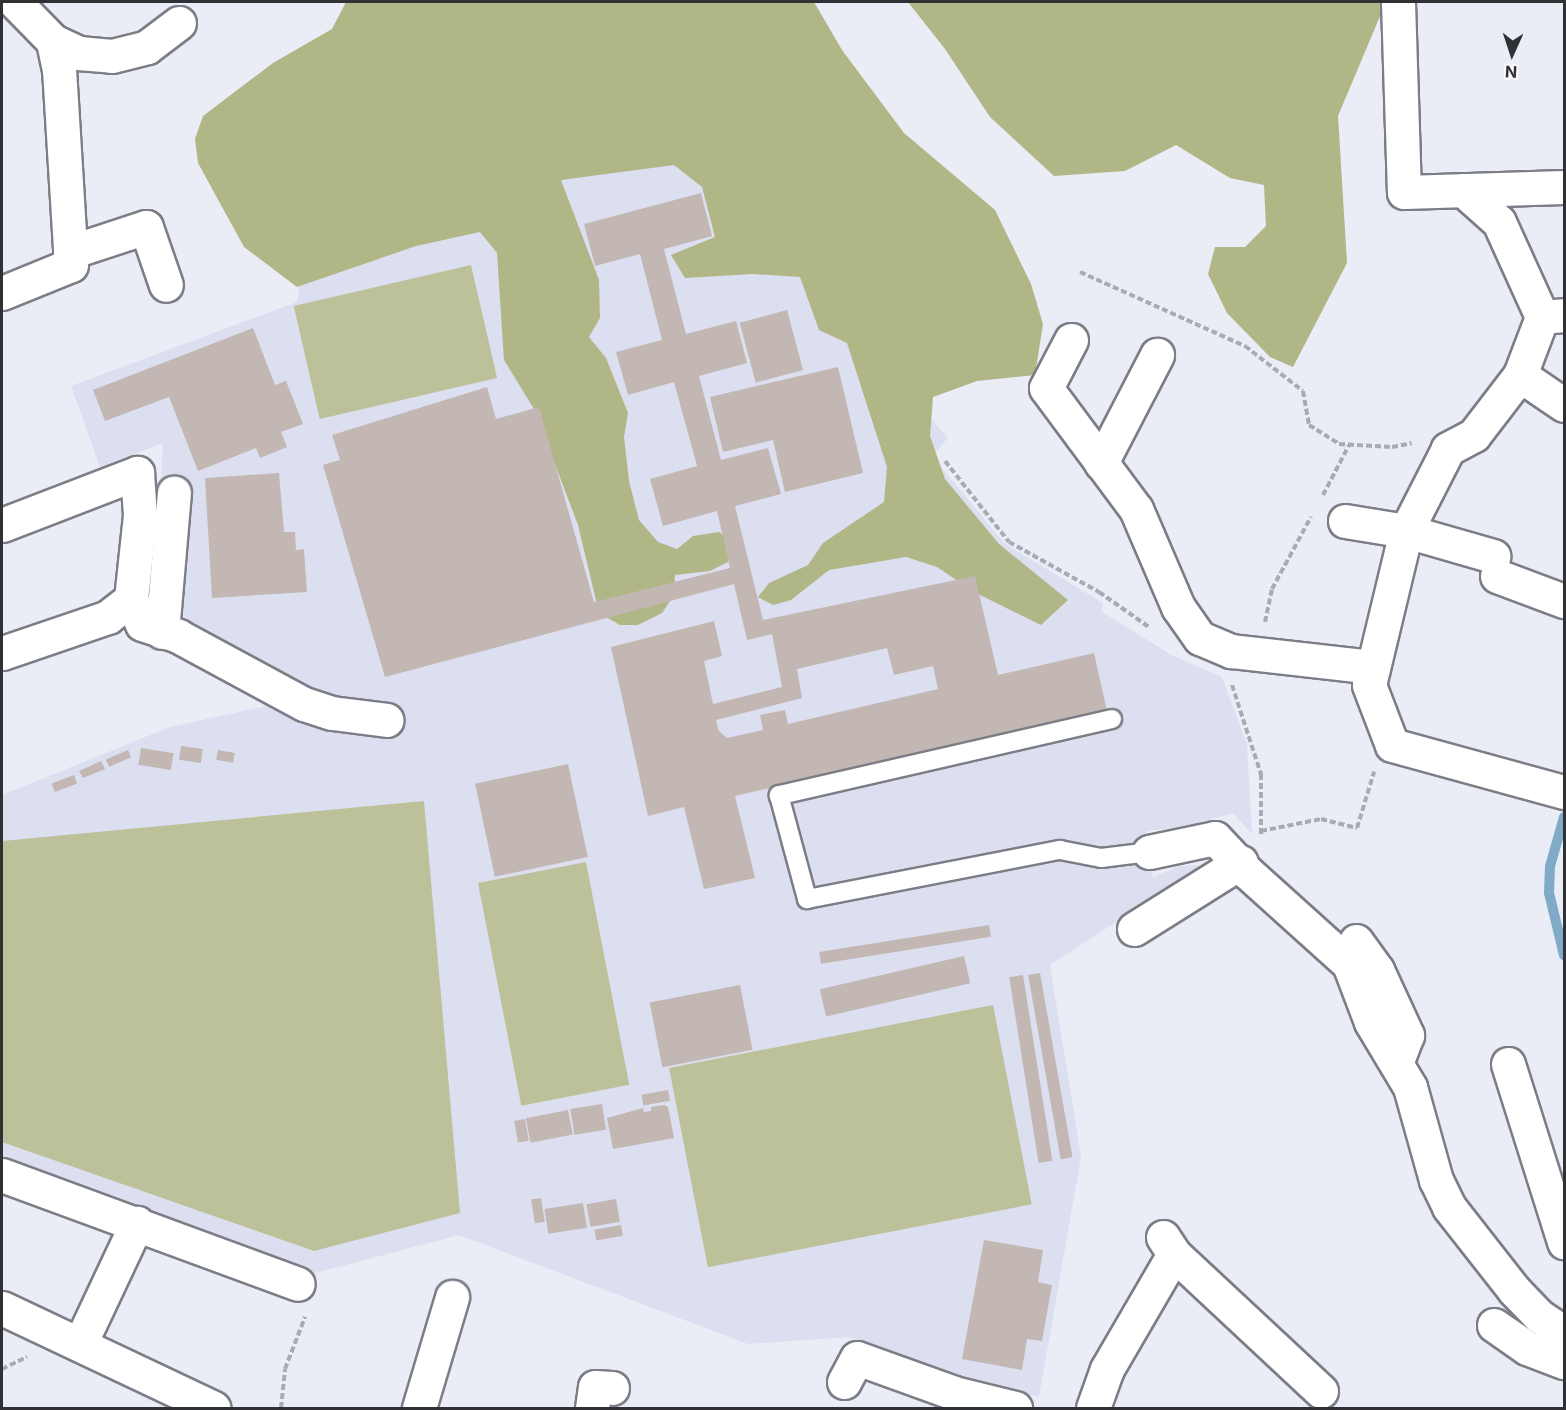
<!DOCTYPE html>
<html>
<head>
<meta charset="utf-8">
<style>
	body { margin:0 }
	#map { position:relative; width:1566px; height:1410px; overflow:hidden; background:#eaecf6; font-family:Inter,sans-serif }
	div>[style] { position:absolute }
	.built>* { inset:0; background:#dcdff0 }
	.green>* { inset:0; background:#bcc19a; transform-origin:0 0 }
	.forest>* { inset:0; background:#b1b687 }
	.stream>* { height:10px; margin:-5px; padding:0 5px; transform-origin:5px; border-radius:5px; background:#7faac8 }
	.building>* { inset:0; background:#c2b7b2; transform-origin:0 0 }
	.path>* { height:4px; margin-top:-2px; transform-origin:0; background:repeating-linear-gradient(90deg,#a9abb3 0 6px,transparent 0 9px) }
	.roads { filter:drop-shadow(2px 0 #7c7d86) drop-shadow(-2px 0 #7c7d86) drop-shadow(0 2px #7c7d86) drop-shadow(0 -2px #7c7d86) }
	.lane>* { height:18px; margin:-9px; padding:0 9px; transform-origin:9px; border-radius:9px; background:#fff }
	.street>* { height:33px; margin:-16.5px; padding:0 16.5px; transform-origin:16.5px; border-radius:16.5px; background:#fff }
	span { translate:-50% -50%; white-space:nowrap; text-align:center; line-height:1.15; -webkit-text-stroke:5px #f9fafe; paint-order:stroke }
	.frame { position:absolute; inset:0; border:3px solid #303135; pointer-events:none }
	.north { position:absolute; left:1482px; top:24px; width:60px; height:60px; -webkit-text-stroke:4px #f9fafe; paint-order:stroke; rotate:183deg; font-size:16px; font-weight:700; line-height:24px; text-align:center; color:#303135 }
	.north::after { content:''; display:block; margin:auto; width:21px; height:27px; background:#303135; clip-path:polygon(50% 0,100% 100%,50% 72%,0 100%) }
</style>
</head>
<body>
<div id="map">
	<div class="built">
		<i style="clip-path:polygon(775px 62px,886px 368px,948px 438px,932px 456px,1005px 544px,1103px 603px,1102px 612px,1173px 656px,1222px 677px,1247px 745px,1252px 834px,1233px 813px,1185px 827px,1146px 831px,1153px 878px,1179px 866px,1203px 865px,1050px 965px,1081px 1157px,1039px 1397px,978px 1383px,850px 1337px,748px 1344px,459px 1235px,308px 1275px,2px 1163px,2px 795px,170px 727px,303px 698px,193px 634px,179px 619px,186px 488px,161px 483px,163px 443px,100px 467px,71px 386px,297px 302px,322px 141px)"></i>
	</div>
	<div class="green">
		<i style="left:471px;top:265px;width:116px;height:182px;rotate:77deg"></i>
		<i style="clip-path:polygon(424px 801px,460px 1213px,314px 1251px,2px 1142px,2px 841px)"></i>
		<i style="left:586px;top:862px;width:227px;height:110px;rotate:79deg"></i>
		<i style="left:993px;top:1005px;width:203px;height:330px;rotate:79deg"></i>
	</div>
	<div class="forest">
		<i style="clip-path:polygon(346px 2px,814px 2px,842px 50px,904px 133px,995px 210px,1031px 284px,1043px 324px,1035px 375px,977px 381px,933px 397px,930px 436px,945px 479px,999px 544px,1068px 600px,1041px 625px,976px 593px,937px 567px,906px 557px,829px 570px,791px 600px,773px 605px,758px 597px,769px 583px,808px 565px,823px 543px,884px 502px,887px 467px,847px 343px,819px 330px,800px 277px,753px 274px,685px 278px,671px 255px,715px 237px,702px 187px,674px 165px,561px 180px,599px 280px,600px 318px,589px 337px,606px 358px,628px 413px,624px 437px,629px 481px,639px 520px,658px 542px,677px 549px,693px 536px,719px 532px,736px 545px,728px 562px,710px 571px,675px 575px,674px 595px,662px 613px,638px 625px,620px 625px,599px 613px,578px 525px,534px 409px,504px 360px,497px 253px,480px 232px,416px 246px,297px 287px,244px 247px,198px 163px,195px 139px,203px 116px,273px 63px,332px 29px)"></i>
		<i style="clip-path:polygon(908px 2px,1386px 2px,1338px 116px,1347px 263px,1293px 367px,1270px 357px,1227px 313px,1208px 274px,1215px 247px,1245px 247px,1266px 226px,1264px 185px,1230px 178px,1176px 145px,1125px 171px,1054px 176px,990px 117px,945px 49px)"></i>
	</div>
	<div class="stream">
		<i style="left:1564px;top:817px;width:51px;rotate:105.9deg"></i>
		<i style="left:1550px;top:866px;width:27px;rotate:92deg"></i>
		<i style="left:1549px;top:893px;width:64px;rotate:76.4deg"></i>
	</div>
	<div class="building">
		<i style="clip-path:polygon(evenodd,701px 193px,712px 236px,664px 249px,686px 334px,736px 321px,747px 363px,699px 376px,721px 460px,768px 448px,781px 494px,735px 506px,763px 620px,975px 576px,998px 675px,1094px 653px,1107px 711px,735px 796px,755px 878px,704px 889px,684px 807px,648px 816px,611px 647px,714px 621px,722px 656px,704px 661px,713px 704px,782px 687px,772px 634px,747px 640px,734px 584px,385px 677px,323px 465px,340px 460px,332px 435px,487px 387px,496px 419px,539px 407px,594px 602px,730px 568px,717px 511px,663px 526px,650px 479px,697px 466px,674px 382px,628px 395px,616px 352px,662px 340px,640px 254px,595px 266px,584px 224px,701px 193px,887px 648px,894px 675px,933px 666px,938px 689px,788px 724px,785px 710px,760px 715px,763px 730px,727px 738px,719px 731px,716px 720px,802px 698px,797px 669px,887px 648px)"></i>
		<i style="left:787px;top:310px;width:62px;height:49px;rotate:75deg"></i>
		<i style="clip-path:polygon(253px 328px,275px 385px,286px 381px,303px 424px,281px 432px,287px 447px,260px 458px,256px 448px,198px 471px,169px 397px,105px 421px,93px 390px)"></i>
		<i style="clip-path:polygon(838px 367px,863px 473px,785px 492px,773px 440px,723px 452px,710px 397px)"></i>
		<i style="clip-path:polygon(279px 473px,284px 532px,295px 532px,296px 550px,304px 549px,307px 592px,212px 598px,205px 478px)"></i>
		<i style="left:181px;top:746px;width:22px;height:14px;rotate:8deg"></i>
		<i style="left:141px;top:748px;width:33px;height:17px;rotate:9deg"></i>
		<i style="left:128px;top:750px;width:8px;height:24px;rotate:67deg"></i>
		<i style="left:218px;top:750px;width:17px;height:10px;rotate:10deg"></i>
		<i style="clip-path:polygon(101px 761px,105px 769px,83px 778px,79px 771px)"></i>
		<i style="left:568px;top:764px;width:95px;height:95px;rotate:78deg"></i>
		<i style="left:74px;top:775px;width:9px;height:24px;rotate:69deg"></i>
		<i style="left:989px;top:925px;width:12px;height:172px;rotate:81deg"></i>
		<i style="left:964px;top:956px;width:28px;height:148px;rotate:77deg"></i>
		<i style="left:1040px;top:973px;width:187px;height:12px;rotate:80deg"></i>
		<i style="left:1023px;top:975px;width:188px;height:14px;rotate:81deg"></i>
		<i style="left:740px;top:985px;width:66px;height:92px;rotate:79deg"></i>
		<i style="left:668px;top:1090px;width:11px;height:27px;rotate:80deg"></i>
		<i style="left:602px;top:1104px;width:26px;height:32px;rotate:81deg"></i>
		<i style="clip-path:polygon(664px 1105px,668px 1107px,674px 1138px,613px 1149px,607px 1118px,643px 1108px,644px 1112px,651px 1111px,651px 1107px)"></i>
		<i style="left:568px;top:1110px;width:25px;height:43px;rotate:79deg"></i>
		<i style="left:525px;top:1119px;width:22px;height:11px;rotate:80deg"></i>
		<i style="left:541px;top:1198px;width:24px;height:10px;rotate:81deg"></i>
		<i style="left:616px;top:1199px;width:23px;height:30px;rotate:80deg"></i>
		<i style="left:583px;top:1203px;width:25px;height:39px;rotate:81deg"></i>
		<i style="left:621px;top:1225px;width:11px;height:27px;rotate:80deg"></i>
		<i style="clip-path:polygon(984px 1240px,1043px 1250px,1038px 1282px,1052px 1285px,1042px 1341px,1027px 1339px,1022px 1370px,962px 1359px)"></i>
	</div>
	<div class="path">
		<i style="left:1080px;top:272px;width:181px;rotate:24.2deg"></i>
		<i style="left:1245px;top:346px;width:73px;rotate:37.8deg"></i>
		<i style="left:1303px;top:391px;width:35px;rotate:80deg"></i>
		<i style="left:1309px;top:425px;width:36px;rotate:32deg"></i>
		<i style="left:1339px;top:444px;width:53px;rotate:3.2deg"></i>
		<i style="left:1392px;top:447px;width:20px;rotate:-11deg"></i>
		<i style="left:945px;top:461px;width:103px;rotate:51.7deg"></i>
		<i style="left:1009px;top:542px;width:103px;rotate:29.1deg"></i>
		<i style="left:1099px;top:592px;width:61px;rotate:35deg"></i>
		<i style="left:1323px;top:495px;width:56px;rotate:-62.5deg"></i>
		<i style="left:1265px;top:622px;width:34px;rotate:-78deg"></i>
		<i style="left:1272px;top:589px;width:82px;rotate:-61.6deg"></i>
		<i style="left:1232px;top:685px;width:94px;rotate:72deg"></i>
		<i style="left:1261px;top:774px;width:61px;rotate:90deg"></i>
		<i style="left:1261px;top:831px;width:61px;rotate:-11.3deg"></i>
		<i style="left:1321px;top:819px;width:37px;rotate:14deg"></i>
		<i style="left:1357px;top:828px;width:59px;rotate:-73.1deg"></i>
		<i style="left:2px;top:1369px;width:28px;rotate:-26deg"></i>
		<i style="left:281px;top:1408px;width:39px;rotate:-84deg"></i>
		<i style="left:285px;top:1369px;width:56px;rotate:-69deg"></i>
	</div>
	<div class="roads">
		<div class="lane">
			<i style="left:1112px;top:719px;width:342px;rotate:167.1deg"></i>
			<i style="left:779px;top:795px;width:108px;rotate:74.9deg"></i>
			<i style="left:807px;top:899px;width:258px;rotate:-11deg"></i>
			<i style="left:1060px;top:850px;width:42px;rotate:11deg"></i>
			<i style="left:1101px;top:858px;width:48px;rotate:-7.1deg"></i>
		</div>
		<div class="street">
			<i style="left:1398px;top:2px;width:190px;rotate:88.2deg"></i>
			<i style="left:1404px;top:192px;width:160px;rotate:-1.8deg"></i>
			<i style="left:53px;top:41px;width:29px;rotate:25deg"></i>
			<i style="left:79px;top:53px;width:33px;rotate:5deg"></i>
			<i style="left:112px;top:56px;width:36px;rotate:-14deg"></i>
			<i style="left:147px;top:47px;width:40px;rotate:-37deg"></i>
			<i style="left:1463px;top:190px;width:48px;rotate:41.6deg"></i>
			<i style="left:1499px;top:222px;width:104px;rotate:65.6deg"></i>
			<i style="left:1542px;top:317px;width:22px;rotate:-5deg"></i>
			<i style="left:70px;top:252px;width:80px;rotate:-18.2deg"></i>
			<i style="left:146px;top:227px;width:61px;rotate:71deg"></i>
			<i style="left:2px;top:293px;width:74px;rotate:-22.1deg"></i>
			<i style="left:71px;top:265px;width:195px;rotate:-93.5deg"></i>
			<i style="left:59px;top:70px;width:30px;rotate:-102deg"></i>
			<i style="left:53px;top:41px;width:54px;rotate:-134.3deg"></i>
			<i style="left:1542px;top:317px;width:62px;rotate:110.8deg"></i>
			<i style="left:1520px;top:375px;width:76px;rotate:127.5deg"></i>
			<i style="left:1474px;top:435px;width:30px;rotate:152deg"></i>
			<i style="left:1448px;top:449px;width:92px;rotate:117.1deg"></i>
			<i style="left:1406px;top:531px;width:158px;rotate:103.5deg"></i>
			<i style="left:1369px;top:685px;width:64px;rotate:69deg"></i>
			<i style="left:1392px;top:745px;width:178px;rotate:15.3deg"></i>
			<i style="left:1071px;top:340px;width:54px;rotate:117.5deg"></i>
			<i style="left:1046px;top:388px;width:151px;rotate:53.4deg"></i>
			<i style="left:1136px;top:509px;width:107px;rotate:66.8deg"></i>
			<i style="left:1178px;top:607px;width:38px;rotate:55deg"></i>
			<i style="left:1200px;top:638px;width:34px;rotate:23deg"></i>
			<i style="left:1231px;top:651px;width:143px;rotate:6.4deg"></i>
			<i style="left:1520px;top:375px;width:53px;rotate:34.3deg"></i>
			<i style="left:1101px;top:463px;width:122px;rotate:-62.6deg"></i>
			<i style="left:1345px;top:521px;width:62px;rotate:9.3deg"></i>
			<i style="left:1406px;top:531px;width:91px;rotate:16deg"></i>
			<i style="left:2px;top:525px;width:145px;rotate:-21.1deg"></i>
			<i style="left:137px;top:473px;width:42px;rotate:85.9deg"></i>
			<i style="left:140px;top:515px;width:84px;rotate:96.1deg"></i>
			<i style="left:131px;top:599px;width:29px;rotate:142deg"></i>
			<i style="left:108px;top:617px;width:112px;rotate:161.2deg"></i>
			<i style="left:1497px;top:576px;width:72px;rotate:20.5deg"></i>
			<i style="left:131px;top:599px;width:27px;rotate:66deg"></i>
			<i style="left:142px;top:624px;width:38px;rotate:18deg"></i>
			<i style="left:178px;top:636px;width:143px;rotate:28.4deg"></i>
			<i style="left:304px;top:704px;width:29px;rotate:18deg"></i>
			<i style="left:332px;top:713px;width:55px;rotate:7.3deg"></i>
			<i style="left:162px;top:632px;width:140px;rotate:-85.1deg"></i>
			<i style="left:1149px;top:852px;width:67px;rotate:-12deg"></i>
			<i style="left:1215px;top:838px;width:47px;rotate:46.7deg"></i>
			<i style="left:1247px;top:872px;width:137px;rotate:42deg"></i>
			<i style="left:1349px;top:964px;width:62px;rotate:69.2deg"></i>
			<i style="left:1371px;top:1022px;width:76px;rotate:59deg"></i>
			<i style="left:1410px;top:1087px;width:97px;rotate:74.4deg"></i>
			<i style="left:1436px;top:1180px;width:30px;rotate:64deg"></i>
			<i style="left:1449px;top:1207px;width:105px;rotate:51.9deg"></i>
			<i style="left:1514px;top:1290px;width:36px;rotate:46deg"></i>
			<i style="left:1539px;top:1316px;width:30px;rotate:34deg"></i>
			<i style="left:1134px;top:929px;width:126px;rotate:-32.1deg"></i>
			<i style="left:1356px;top:941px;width:36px;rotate:54deg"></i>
			<i style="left:1377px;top:970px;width:72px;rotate:65.2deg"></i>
			<i style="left:1407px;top:1035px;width:28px;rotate:111deg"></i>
			<i style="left:1508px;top:1064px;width:187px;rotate:72.5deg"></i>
			<i style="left:2px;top:1175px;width:315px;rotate:20.2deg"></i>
			<i style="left:1163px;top:1237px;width:20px;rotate:57deg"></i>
			<i style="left:1174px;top:1254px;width:201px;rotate:43deg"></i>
			<i style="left:2px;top:1308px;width:234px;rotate:25.3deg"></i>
			<i style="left:1494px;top:1325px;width:40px;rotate:34.9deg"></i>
			<i style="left:1527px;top:1348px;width:40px;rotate:21deg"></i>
			<i style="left:80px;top:1344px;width:134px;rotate:-64.8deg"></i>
			<i style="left:844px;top:1382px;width:27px;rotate:-62deg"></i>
			<i style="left:857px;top:1358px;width:103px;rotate:19.8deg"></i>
			<i style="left:954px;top:1393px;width:63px;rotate:13.8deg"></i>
			<i style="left:419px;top:1408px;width:116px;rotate:-73.4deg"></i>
			<i style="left:592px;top:1408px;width:21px;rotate:-82deg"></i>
			<i style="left:595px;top:1387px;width:17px;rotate:3deg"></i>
			<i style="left:1093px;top:1408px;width:41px;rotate:-70.3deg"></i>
			<i style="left:1107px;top:1369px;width:133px;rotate:-59.8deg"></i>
		</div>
	</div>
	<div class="frame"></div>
	<div class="north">N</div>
</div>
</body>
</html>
